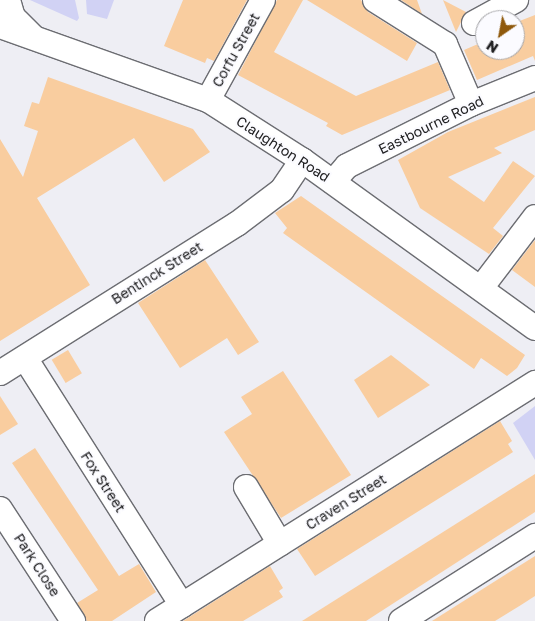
<!DOCTYPE html>
<html>
<head>
<meta charset="utf-8">
<style>
	body { margin:0 }
	#map { position:relative; width:535px; height:621px; overflow:hidden; background:#eeeef4; font-family:"Golos Text",sans-serif }
	div>[style] { position:absolute }
	.green>* { inset:0; background:#d1d2f4 }
	.building>* { inset:0; background:#f9cd9f; transform-origin:0 0 }
	.roads { filter:drop-shadow(1px 0 #6c6d72) drop-shadow(-1px 0 #6c6d72) drop-shadow(0 1px #6c6d72) drop-shadow(0 -1px #6c6d72) }
	.minor>* { height:24px; margin:-12px; padding:0 12px; transform-origin:12px; border-radius:12px; background:#fff }
	span { translate:-50% -50%; white-space:nowrap; text-align:center; line-height:1.15; -webkit-text-stroke:4px #fbfbff; paint-order:stroke }
	.street-label { font-size:14px; color:#212123 }
	.north { position:absolute; left:475px; top:10px; width:50px; height:50px; box-sizing:border-box; background:#fbfbff; border:1px solid #a4a4a7; border-radius:50%; rotate:213deg; font-size:14px; font-weight:700; line-height:20px; text-align:center; color:#212123 }
	.north::after { content:''; display:block; margin:auto; width:18px; height:22px; background:#8f590c; clip-path:polygon(50% 0,100% 100%,50% 72%,0 100%) }
</style>
</head>
<body>
<div id="map">
	<div class="green">
		<i style="clip-path:polygon(30px 0,75px 0,79px 18px,77px 21px)"></i>
		<i style="clip-path:polygon(86px 0,114px 0,107px 19px,87px 14px)"></i>
		<i style="clip-path:polygon(535px 406px,535px 460px,513px 423px)"></i>
	</div>
	<div class="building">
		<i style="clip-path:polygon(183px 0,247px 0,214px 61px,207px 58px,205px 63px,164px 46px)"></i>
		<i style="clip-path:polygon(277px 0,303px 0,274px 52px,356px 96px,438px 62px,450px 90px,342px 135px,326px 126px,328px 123px,238px 75px)"></i>
		<i style="clip-path:polygon(307px 0,361px 0,368px 12px,417px 43px,407px 61px)"></i>
		<i style="clip-path:polygon(401px 0,417px 0,422px 14px)"></i>
		<i style="clip-path:polygon(443px 0,466px 12px,456px 32px)"></i>
		<i style="clip-path:polygon(535px 15px,535px 61px,533px 56px,477px 80px,464px 50px,485px 41px,485px 50px,515px 50px,517px 22px)"></i>
		<i style="clip-path:polygon(48px 77px,193px 129px,210px 152px,164px 182px,134px 138px,37px 198px,90px 285px,0 341px,0 139px,23px 177px,38px 131px,24px 126px,32px 102px,39px 104px)"></i>
		<i style="clip-path:polygon(535px 97px,535px 130px,494px 148px,502px 153px,448px 177px,484px 202px,513px 161px,535px 176px,493px 228px,503px 236px,489px 254px,420px 208px,398px 160px,448px 132px)"></i>
		<i style="clip-path:polygon(301px 196px,525px 355px,517px 368px,507px 376px,481px 358px,474px 369px,283px 233px,287px 228px,275px 213px)"></i>
		<i style="clip-path:polygon(535px 240px,535px 287px,512px 270px)"></i>
		<i style="clip-path:polygon(205px 260px,259px 342px,238px 355px,227px 338px,180px 368px,138px 303px)"></i>
		<i style="left:68px;top:350px;width:27px;height:19px;rotate:59deg"></i>
		<i style="clip-path:polygon(391px 355px,430px 385px,378px 418px,354px 380px)"></i>
		<i style="clip-path:polygon(283px 371px,351px 475px,281px 518px,224px 432px,252px 414px,241px 397px)"></i>
		<i style="clip-path:polygon(0 396px,18px 424px,0 435px)"></i>
		<i style="clip-path:polygon(500px 421px,512px 441px,508px 444px,513px 452px,315px 576px,297px 549px)"></i>
		<i style="clip-path:polygon(35px 448px,119px 576px,139px 564px,156px 592px,112px 621px,87px 621px,77px 603px,98px 590px,12px 463px)"></i>
		<i style="clip-path:polygon(535px 474px,535px 512px,366px 621px,302px 621px)"></i>
		<i style="clip-path:polygon(535px 556px,535px 596px,521px 605px,495px 621px,432px 621px)"></i>
		<i style="clip-path:polygon(270px 566px,283px 588px,279px 591px,283px 597px,243px 621px,183px 621px)"></i>
	</div>
	<div class="roads">
		<div class="minor">
			<i style="left:8px;top:0;width:18px;rotate:74deg"></i>
			<i style="left:13px;top:17px;width:27px;rotate:45deg"></i>
			<i style="left:375px;top:0;width:83px;rotate:32.2deg"></i>
			<i style="left:445px;top:44px;width:65px;rotate:66.6deg"></i>
			<i style="left:474px;top:23px;width:48px;rotate:-28.7deg"></i>
			<i style="left:0;top:26px;width:221px;rotate:19.6deg"></i>
			<i style="left:208px;top:100px;width:112px;rotate:32.6deg"></i>
			<i style="left:302px;top:160px;width:287px;rotate:35.8deg"></i>
			<i style="left:208px;top:100px;width:114px;rotate:-61.2deg"></i>
			<i style="left:333px;top:182px;width:21px;rotate:-49deg"></i>
			<i style="left:347px;top:166px;width:139px;rotate:-26.6deg"></i>
			<i style="left:471px;top:104px;width:69px;rotate:-22.1deg"></i>
			<i style="left:481px;top:288px;width:89px;rotate:-52.7deg"></i>
			<i style="left:25px;top:358px;width:293px;rotate:57.6deg"></i>
			<i style="left:0;top:373px;width:280px;rotate:-32.2deg"></i>
			<i style="left:237px;top:224px;width:56px;rotate:-37.1deg"></i>
			<i style="left:282px;top:190px;width:36px;rotate:-56deg"></i>
			<i style="left:246px;top:487px;width:66px;rotate:59.2deg"></i>
			<i style="left:0;top:509px;width:134px;rotate:56.9deg"></i>
			<i style="left:157px;top:621px;width:447px;rotate:-32.2deg"></i>
			<i style="left:401px;top:621px;width:159px;rotate:-32.4deg"></i>
		</div>
	</div>
	<div class="street-label">
		<span style="left:236px;top:50px;rotate:-61deg">Corfu Street</span>
		<span style="left:431px;top:125px;rotate:-26deg">Eastbourne Road</span>
		<span style="left:283px;top:149px;rotate:33deg">Claughton Road</span>
		<span style="left:157px;top:273px;rotate:-32deg">Bentinck Street</span>
		<span style="left:103px;top:482px;rotate:57deg">Fox Street</span>
		<span style="left:346px;top:502px;rotate:-32deg">Craven Street</span>
		<span style="left:37px;top:565px;rotate:57deg">Park Close</span>
	</div>
	<div class="north">N</div>
</div>
</body>
</html>
